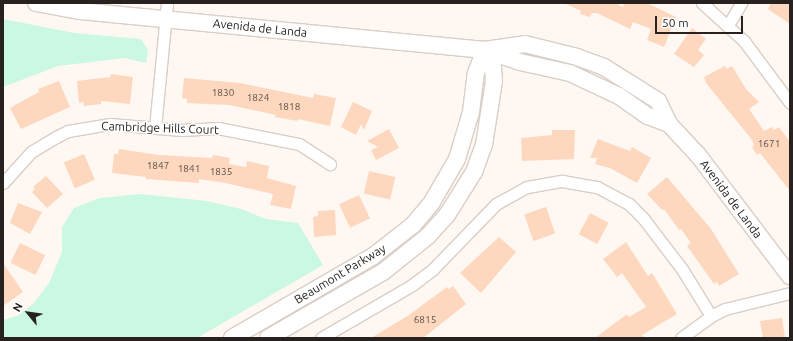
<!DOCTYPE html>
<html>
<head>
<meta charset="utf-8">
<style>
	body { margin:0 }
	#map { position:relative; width:793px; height:341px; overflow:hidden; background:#fff7f2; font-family:Ubuntu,sans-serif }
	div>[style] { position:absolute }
	.green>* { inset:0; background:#caf8e2 }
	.building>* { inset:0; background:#fdd8be; transform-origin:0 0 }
	.roads { filter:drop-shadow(1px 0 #dacec6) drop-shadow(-1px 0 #dacec6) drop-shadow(0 1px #dacec6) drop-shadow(0 -1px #dacec6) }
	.street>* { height:11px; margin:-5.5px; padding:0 5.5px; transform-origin:5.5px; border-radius:5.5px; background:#fff }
	.secondary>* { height:16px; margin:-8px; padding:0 8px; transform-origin:8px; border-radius:8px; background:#fff }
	span { translate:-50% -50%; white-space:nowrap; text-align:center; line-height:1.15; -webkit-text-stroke:3px #fff; paint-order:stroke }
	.number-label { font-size:10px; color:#5c5047 }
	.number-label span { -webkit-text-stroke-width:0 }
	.street-label { font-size:12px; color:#27221f }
	.frame { position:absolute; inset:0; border:4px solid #27221f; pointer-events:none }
	.north { position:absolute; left:8px; top:293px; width:40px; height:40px; -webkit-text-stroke:3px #fff; paint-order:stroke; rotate:299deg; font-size:11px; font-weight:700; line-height:16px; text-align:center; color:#27221f }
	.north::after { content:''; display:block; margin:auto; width:14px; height:18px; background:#27221f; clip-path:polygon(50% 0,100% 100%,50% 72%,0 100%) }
	.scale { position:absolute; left:655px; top:16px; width:88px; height:18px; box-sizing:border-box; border:2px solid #27221f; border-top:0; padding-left:5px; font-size:12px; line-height:14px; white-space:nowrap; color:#27221f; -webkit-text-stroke:3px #fff; paint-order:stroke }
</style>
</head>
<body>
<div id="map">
	<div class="green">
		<i style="clip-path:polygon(3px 19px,74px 33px,141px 39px,148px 50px,146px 63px,125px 58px,58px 66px,3px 87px)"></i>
		<i style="clip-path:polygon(140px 194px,207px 201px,241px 209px,266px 219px,298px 223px,323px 265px,197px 338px,3px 338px,3px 320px,17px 316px,34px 303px,49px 283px,62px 252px,62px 227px,74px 208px,100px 198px)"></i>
	</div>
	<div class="building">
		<i style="clip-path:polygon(564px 3px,615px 3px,623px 7px,624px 3px,647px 3px,676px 17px,664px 47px,647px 40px,651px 29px,633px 22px,630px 29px,597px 13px,592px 13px,590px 17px,580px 14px,581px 11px)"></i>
		<i style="clip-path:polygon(771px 3px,790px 3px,790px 24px,768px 9px)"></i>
		<i style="clip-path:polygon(692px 28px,706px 39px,698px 50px,704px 55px,694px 67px,674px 54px)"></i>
		<i style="clip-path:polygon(725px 66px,727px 69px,732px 66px,746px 89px,759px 102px,749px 109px,764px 131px,772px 127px,774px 130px,779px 127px,790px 142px,790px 191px,760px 153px,757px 155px,752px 147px,754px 145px,752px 140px,706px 83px,704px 77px)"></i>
		<i style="clip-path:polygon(111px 74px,133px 77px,130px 104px,101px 101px,101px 104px,84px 106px,83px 102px,79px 103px,77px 81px,110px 77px)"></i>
		<i style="clip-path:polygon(184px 78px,240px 83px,313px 98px,314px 94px,336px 98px,330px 126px,298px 119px,297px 121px,275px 117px,276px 115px,229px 105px,187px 103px,187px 99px,182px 98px)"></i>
		<i style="clip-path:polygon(59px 81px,70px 107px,21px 129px,10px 108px,39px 92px,38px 89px)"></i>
		<i style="clip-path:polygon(353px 102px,372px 111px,364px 130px,361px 124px,356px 135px,341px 127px)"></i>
		<i style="clip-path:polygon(389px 129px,399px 148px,376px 160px,371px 150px,378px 147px,367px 141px)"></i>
		<i style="clip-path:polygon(552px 130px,575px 130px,574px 159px,522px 161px,521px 138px,552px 135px)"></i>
		<i style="clip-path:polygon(598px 139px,630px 151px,632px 147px,651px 158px,637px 183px,610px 168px,595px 164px,597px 158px,590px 158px)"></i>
		<i style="clip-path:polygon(119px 149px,159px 155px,212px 158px,213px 155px,230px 158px,229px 164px,246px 167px,247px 161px,269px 166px,267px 178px,296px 186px,291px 209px,270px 205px,273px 194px,225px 183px,199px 179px,199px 183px,146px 179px,146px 177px,112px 173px,114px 154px,118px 154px)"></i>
		<i style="left:84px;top:154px;width:28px;height:22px;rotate:67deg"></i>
		<i style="left:369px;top:171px;width:27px;height:23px;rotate:13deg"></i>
		<i style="clip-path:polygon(46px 176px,63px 194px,47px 208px,32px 192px,35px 189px,33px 187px)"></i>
		<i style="clip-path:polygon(667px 177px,711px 229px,739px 274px,719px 286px,717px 282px,714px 284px,687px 246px,691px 243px,681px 229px,679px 230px,664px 209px,662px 210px,647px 194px)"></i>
		<i style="left:359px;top:195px;width:26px;height:22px;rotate:65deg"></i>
		<i style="clip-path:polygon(18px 203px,42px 212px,30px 234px,10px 223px)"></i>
		<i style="left:546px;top:207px;width:28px;height:23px;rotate:71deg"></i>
		<i style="clip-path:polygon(335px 210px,336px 235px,314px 237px,313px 217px,318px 216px,318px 211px)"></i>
		<i style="left:590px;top:213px;width:21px;height:24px;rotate:28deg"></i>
		<i style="clip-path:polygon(499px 237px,516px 252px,481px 293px,460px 273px)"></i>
		<i style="clip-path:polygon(626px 242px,648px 276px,652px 273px,677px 314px,642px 335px,645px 338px,595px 338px,627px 314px,629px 317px,646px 307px,622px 273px,617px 277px,603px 259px)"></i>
		<i style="left:20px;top:243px;width:28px;height:22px;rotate:26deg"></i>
		<i style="clip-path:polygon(3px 263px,23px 292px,3px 306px)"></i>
		<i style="clip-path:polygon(453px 286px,466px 304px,423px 338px,371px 338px,409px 315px,447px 287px,449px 289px)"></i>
		<i style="clip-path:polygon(782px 318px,785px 338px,763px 338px,760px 321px)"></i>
	</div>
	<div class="roads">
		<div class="street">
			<i style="left:702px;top:3px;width:57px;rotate:42.1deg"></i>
			<i style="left:744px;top:41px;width:77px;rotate:53.4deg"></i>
			<i style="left:728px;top:25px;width:26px;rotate:-59deg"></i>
			<i style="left:155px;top:128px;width:126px;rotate:-84.5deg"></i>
			<i style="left:3px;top:183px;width:42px;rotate:-47.9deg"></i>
			<i style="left:31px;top:152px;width:29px;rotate:-31deg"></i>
			<i style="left:56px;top:137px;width:13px;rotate:-27deg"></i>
			<i style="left:68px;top:131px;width:43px;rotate:-9.5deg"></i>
			<i style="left:110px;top:124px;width:72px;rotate:4.8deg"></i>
			<i style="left:182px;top:130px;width:36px;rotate:-3deg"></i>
			<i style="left:218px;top:128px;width:83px;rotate:11.2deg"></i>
			<i style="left:299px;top:144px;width:37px;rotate:33deg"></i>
			<i style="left:321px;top:338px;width:105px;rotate:-30.2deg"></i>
			<i style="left:412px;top:285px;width:26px;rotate:-37deg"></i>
			<i style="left:433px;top:269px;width:91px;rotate:-45.9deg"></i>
			<i style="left:496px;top:204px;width:35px;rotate:-29deg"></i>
			<i style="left:527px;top:187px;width:36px;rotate:-10deg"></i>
			<i style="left:562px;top:181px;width:36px;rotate:10deg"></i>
			<i style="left:597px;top:187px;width:36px;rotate:28deg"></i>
			<i style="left:629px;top:204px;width:20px;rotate:45deg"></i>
			<i style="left:643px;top:218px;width:64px;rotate:52.6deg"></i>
			<i style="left:682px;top:269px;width:55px;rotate:58.3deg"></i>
			<i style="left:681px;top:338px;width:37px;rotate:-36deg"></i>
			<i style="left:711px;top:316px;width:16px;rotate:-27deg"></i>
			<i style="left:725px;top:309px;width:67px;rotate:-13.8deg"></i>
		</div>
		<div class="secondary">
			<i style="left:36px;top:3px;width:45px;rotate:10.3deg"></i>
			<i style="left:80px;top:11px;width:407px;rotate:5.5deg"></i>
			<i style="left:485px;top:50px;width:40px;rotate:-8.5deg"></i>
			<i style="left:525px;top:44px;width:54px;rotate:14deg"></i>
			<i style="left:577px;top:57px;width:29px;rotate:20deg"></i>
			<i style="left:604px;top:67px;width:64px;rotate:32.2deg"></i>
			<i style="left:658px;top:101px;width:25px;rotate:64deg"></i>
			<i style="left:485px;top:50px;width:37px;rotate:19deg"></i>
			<i style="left:520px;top:62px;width:51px;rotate:12.4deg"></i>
			<i style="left:570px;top:73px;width:54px;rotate:25.1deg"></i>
			<i style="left:619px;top:96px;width:35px;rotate:35deg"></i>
			<i style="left:648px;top:116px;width:22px;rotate:21deg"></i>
			<i style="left:669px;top:124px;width:42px;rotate:46.9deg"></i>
			<i style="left:698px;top:155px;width:152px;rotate:52.8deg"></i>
			<i style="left:232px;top:338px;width:162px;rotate:-30.1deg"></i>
			<i style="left:372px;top:257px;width:52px;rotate:-38deg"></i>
			<i style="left:413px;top:225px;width:30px;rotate:-50deg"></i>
			<i style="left:432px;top:202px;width:50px;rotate:-59.8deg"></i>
			<i style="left:457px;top:159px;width:49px;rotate:-73.4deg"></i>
			<i style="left:471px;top:112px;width:39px;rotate:-83deg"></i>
			<i style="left:476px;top:73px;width:25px;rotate:-69deg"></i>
			<i style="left:268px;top:338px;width:133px;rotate:-29.9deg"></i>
			<i style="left:383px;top:272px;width:58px;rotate:-38.7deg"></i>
			<i style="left:428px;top:236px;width:28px;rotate:-48deg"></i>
			<i style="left:447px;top:215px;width:51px;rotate:-57.9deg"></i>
			<i style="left:474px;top:172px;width:29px;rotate:-70deg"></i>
			<i style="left:484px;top:145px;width:65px;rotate:-81.1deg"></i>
			<i style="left:494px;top:81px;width:14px;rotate:-94deg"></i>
			<i style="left:493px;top:67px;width:19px;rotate:-115deg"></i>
		</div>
	</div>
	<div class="number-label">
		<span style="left:223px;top:93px">1830</span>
		<span style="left:258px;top:98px">1824</span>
		<span style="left:289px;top:107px">1818</span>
		<span style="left:769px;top:144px">1671</span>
		<span style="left:158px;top:166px">1847</span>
		<span style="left:189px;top:169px">1841</span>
		<span style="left:221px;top:172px">1835</span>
		<span style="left:425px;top:320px">6815</span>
	</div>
	<div class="street-label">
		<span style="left:260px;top:28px;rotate:6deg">Avenida de Landa</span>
		<span style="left:160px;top:128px;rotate:2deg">Cambridge Hills Court</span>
		<span style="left:731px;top:199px;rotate:53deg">Avenida de Landa</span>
		<span style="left:340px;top:274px;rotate:-31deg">Beaumont Parkway</span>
	</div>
	<div class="frame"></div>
	<div class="north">N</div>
	<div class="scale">50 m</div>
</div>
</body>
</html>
